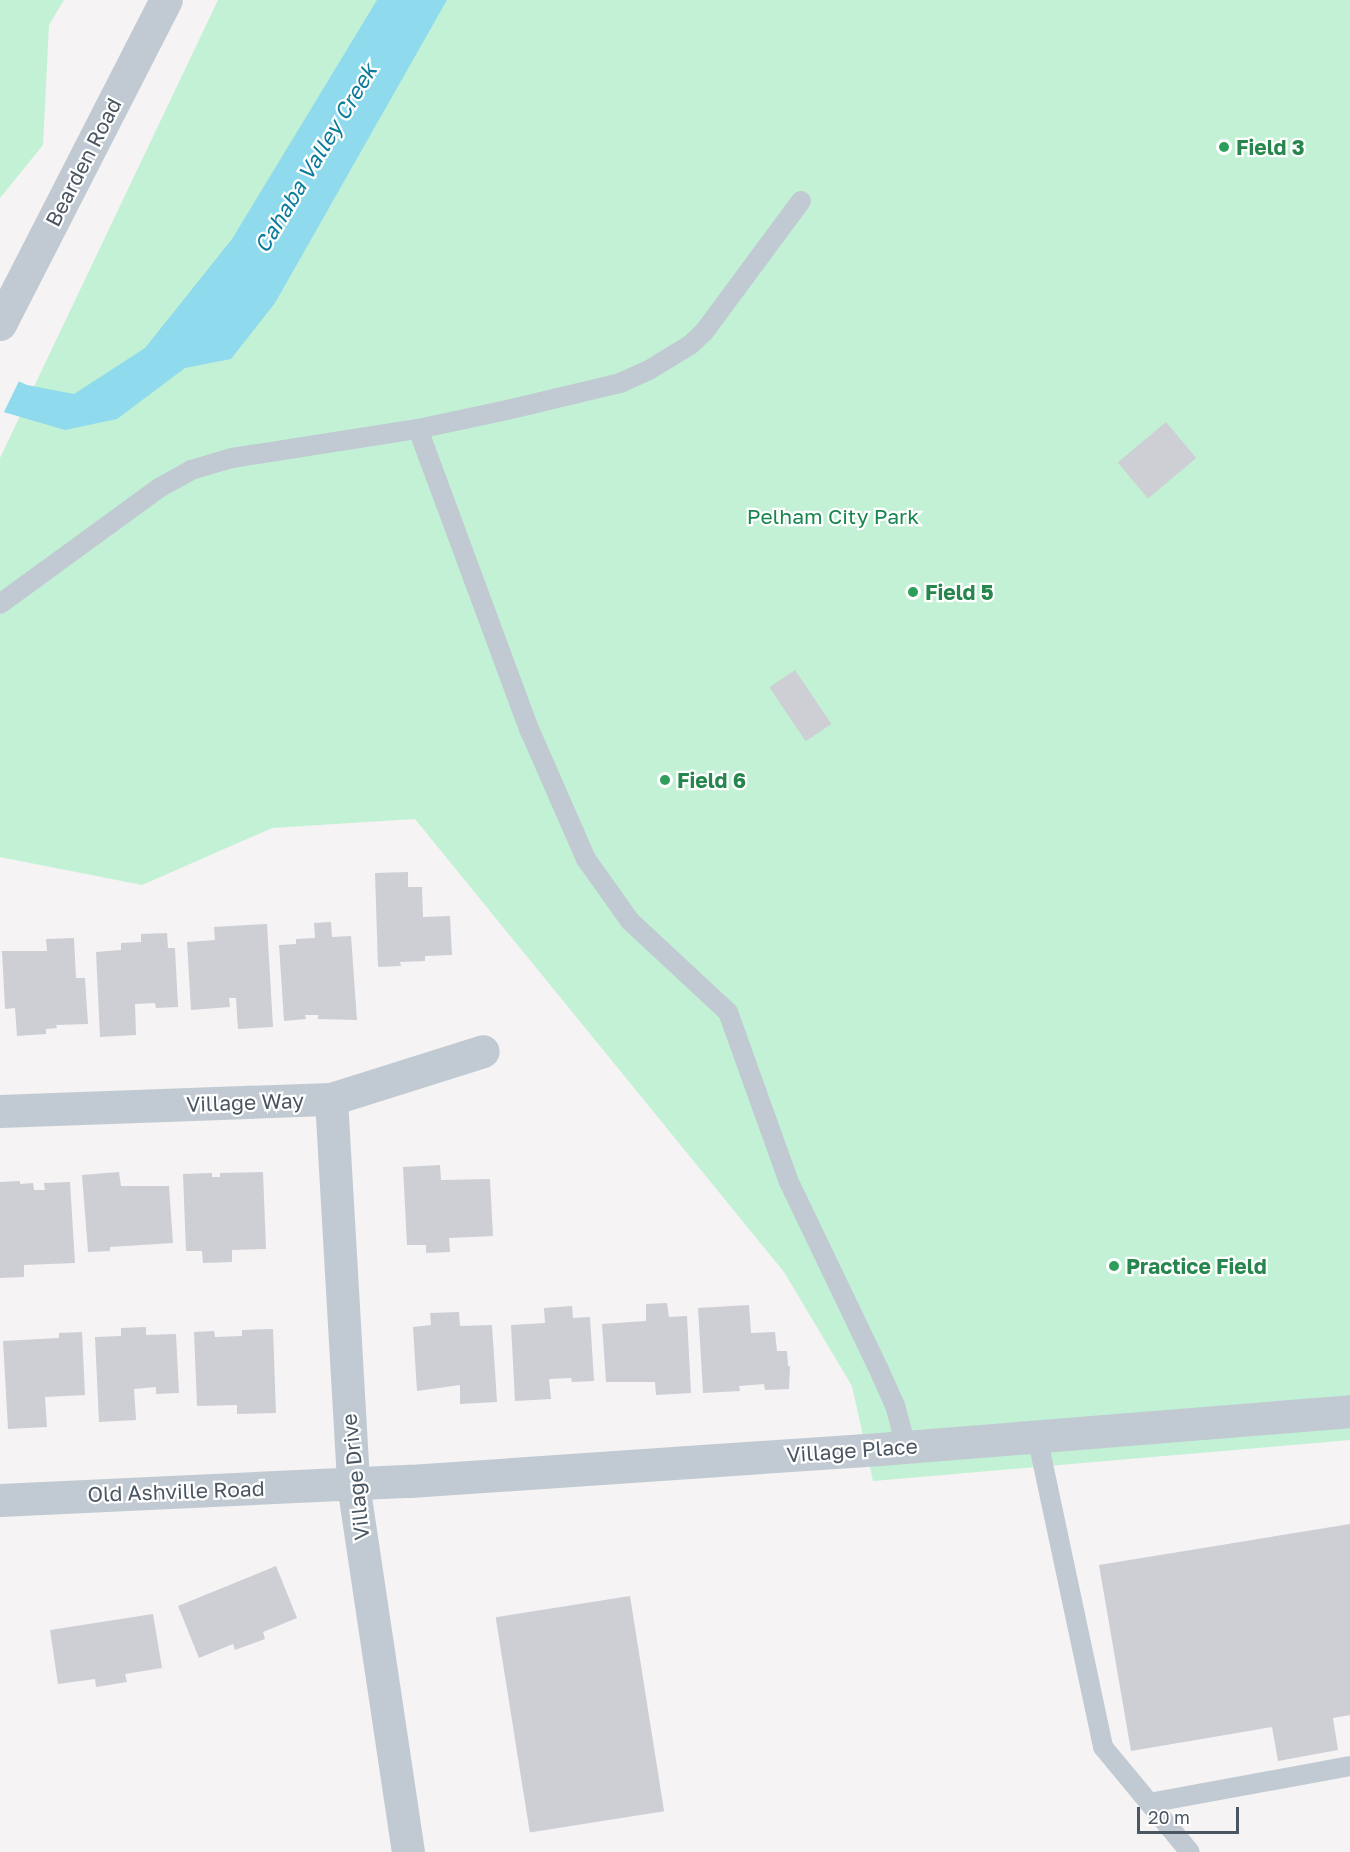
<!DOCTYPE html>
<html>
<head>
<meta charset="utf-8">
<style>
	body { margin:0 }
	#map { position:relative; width:1350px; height:1852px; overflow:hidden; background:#f5f3f3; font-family:"Golos Text",sans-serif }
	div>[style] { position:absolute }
	.green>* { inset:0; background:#c3f1d5 }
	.water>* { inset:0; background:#90daee }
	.pier>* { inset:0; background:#f5f3f3 }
	.building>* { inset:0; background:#cdcfd5; transform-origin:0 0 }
	.service>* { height:20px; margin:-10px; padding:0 10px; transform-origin:10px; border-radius:10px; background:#c1cad2 }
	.minor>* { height:33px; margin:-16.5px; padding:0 16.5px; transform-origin:16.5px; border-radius:16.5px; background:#c1cad2 }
	.tertiary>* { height:33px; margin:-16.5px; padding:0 16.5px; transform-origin:16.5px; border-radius:16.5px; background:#c1cad2 }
	.dots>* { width:16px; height:16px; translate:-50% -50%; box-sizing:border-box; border:3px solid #fff; border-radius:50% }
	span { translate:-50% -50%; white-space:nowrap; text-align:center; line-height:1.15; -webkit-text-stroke:4.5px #fff; paint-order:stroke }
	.leisure-label { font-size:21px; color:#27864d; font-weight:700 }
	.left { translate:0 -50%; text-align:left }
	.street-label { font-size:21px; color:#4a5661 }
	.park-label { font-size:21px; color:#17864f }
	.water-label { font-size:22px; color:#0c7c9b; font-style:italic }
	.scale { position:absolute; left:1137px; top:1807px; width:102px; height:27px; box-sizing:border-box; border:3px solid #4a5661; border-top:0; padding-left:8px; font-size:18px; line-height:21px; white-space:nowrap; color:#4a5661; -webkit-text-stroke:4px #fff; paint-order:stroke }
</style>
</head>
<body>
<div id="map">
	<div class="green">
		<i style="clip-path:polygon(0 0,64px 0,49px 25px,43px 145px,0 198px)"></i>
		<i style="clip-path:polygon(218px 0,1350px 0,1350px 1440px,873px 1481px,852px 1386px,784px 1272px,415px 819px,272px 828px,142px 885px,0 857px,0 458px)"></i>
	</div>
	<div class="water">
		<i style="clip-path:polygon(377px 0,447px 0,275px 303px,231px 359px,185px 368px,117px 419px,65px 430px,0 411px,0 373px,27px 385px,74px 394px,145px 348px,232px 239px)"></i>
	</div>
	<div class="pier">
		<i style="clip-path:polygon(0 370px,20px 379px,3px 414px,0 414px)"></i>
	</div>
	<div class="building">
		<i style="left:1166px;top:422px;width:47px;height:63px;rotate:50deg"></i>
		<i style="left:795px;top:670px;width:65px;height:31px;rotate:56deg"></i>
		<i style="clip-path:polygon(408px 872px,408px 887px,422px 887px,423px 917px,450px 916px,452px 955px,425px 956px,425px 961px,400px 962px,401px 966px,378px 967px,375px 873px)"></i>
		<i style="clip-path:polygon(331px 922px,332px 937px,351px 936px,357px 1020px,318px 1019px,318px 1015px,305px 1015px,306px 1019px,284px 1021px,279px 945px,296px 944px,296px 939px,315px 938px,314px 923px)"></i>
		<i style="clip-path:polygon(267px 924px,273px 1027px,238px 1029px,236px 998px,229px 998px,230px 1007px,191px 1010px,187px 942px,215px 940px,214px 927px)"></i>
		<i style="clip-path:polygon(167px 933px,168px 948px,175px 948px,178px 1007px,156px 1008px,155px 1003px,135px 1004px,136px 1035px,100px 1037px,96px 952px,121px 950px,121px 943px,141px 942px,141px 934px)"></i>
		<i style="clip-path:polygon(74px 938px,76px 978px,85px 978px,88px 1024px,56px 1025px,57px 1028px,46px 1029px,46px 1034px,17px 1036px,15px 1008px,5px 1009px,2px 951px,47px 951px,46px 939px)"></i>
		<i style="clip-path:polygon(440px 1165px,441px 1180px,490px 1179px,493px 1236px,449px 1238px,450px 1252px,426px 1253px,426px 1245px,407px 1245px,403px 1167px)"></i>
		<i style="clip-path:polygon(119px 1172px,121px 1186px,169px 1186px,173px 1243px,110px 1247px,110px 1251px,88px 1252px,82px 1175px)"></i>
		<i style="clip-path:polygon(263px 1172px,266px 1249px,232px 1250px,232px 1262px,203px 1263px,202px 1251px,186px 1251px,183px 1174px,212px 1173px,212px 1177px,220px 1177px,220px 1173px)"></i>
		<i style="clip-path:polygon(20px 1181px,20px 1184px,33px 1183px,34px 1190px,45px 1190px,44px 1183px,70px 1182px,75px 1263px,24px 1265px,24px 1277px,0 1278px,0 1182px)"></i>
		<i style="clip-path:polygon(667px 1303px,669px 1317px,687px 1316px,691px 1393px,656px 1395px,655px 1382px,606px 1382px,602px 1324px,646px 1321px,646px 1304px)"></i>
		<i style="clip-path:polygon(749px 1305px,751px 1333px,775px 1332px,777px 1351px,787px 1351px,788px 1366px,790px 1366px,789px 1389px,765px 1390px,764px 1384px,739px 1386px,740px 1391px,703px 1393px,698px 1308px)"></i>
		<i style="clip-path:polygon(572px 1306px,573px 1318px,590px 1317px,594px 1381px,572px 1382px,571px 1378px,549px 1379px,551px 1399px,515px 1401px,511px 1325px,545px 1323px,544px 1308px)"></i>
		<i style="clip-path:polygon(459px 1312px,460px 1326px,492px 1325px,497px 1402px,460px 1404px,460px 1385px,417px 1391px,413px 1327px,431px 1325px,430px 1313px)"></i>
		<i style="clip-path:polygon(146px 1327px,146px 1335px,176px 1334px,179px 1393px,156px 1394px,156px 1387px,134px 1389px,136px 1420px,99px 1422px,95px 1337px,121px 1336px,121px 1328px)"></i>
		<i style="clip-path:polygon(273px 1329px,276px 1413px,237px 1414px,237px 1405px,197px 1406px,194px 1332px,214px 1331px,215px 1337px,242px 1336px,242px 1330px)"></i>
		<i style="clip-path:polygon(82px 1332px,85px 1395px,45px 1397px,47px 1427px,8px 1429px,3px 1341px,59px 1338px,59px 1333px)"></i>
		<i style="clip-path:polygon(1350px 1524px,1350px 1715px,1333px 1718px,1338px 1750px,1278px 1761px,1272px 1727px,1131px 1751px,1099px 1565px)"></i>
		<i style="clip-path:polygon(276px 1566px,297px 1618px,263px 1632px,265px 1639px,235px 1650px,233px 1644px,199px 1658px,178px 1606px)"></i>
		<i style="left:630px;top:1596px;width:218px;height:136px;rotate:81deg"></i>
		<i style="clip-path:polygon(153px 1614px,162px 1668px,125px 1674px,127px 1682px,96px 1687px,95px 1679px,58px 1684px,50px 1630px)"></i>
	</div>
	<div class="service">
		<i style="left:418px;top:429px;width:322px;rotate:69.7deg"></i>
		<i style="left:530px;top:731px;width:140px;rotate:66.4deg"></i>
		<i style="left:586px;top:859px;width:76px;rotate:54.6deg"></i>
		<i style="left:630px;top:921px;width:134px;rotate:42.9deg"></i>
		<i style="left:728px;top:1012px;width:181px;rotate:70.3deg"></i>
		<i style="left:789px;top:1182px;width:211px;rotate:64.4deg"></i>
		<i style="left:880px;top:1372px;width:36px;rotate:66deg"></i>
		<i style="left:895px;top:1405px;width:42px;rotate:75deg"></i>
		<i style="left:0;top:604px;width:197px;rotate:-36.1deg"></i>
		<i style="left:159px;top:488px;width:37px;rotate:-29deg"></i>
		<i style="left:191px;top:470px;width:43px;rotate:-16.3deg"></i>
		<i style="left:232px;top:458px;width:188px;rotate:-8.9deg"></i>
		<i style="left:418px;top:429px;width:91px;rotate:-12.1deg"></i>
		<i style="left:507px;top:410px;width:116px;rotate:-13.4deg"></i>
		<i style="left:620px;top:383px;width:32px;rotate:-24deg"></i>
		<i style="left:649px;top:370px;width:48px;rotate:-31.4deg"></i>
		<i style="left:690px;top:345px;width:19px;rotate:-43deg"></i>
		<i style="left:704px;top:332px;width:163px;rotate:-53.5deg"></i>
		<i style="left:1037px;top:1436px;width:318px;rotate:78deg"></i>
		<i style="left:1103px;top:1747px;width:136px;rotate:50.4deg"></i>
		<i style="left:1149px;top:1803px;width:204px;rotate:-10.4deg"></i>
	</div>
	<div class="minor">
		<i style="left:331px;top:1099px;width:386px;rotate:86.7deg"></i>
		<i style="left:353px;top:1484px;width:372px;rotate:81.5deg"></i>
		<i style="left:0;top:1111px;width:331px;rotate:-2.1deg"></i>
		<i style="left:331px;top:1099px;width:159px;rotate:-17.5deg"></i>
		<i style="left:0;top:1500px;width:410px;rotate:-2.7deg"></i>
		<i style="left:410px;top:1481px;width:471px;rotate:-3.9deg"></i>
		<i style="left:880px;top:1449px;width:472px;rotate:-4.6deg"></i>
	</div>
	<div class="tertiary">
		<i style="left:0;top:324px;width:364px;rotate:-62.9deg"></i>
	</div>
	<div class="dots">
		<i style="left:1224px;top:147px;background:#2e9e5b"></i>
		<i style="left:913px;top:592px;background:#2e9e5b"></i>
		<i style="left:665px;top:780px;background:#2e9e5b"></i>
		<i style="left:1114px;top:1266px;background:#2e9e5b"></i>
	</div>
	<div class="leisure-label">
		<span class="left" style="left:1236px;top:147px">Field 3</span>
		<span class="left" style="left:925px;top:592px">Field 5</span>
		<span class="left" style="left:677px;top:780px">Field 6</span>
		<span class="left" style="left:1126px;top:1266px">Practice Field</span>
	</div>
	<div class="street-label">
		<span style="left:83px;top:162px;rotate:-63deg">Bearden Road</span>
		<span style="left:245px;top:1102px;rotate:-2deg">Village Way</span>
		<span style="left:852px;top:1450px;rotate:-4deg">Village Place</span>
		<span style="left:355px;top:1477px;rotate:-96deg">Village Drive</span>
		<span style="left:176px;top:1491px;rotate:-2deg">Old Ashville Road</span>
	</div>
	<div class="park-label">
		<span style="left:833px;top:516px">Pelham City Park</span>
	</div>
	<div class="water-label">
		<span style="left:315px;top:158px;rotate:-59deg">Cahaba Valley Creek</span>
	</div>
	<div class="scale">20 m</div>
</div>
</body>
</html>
